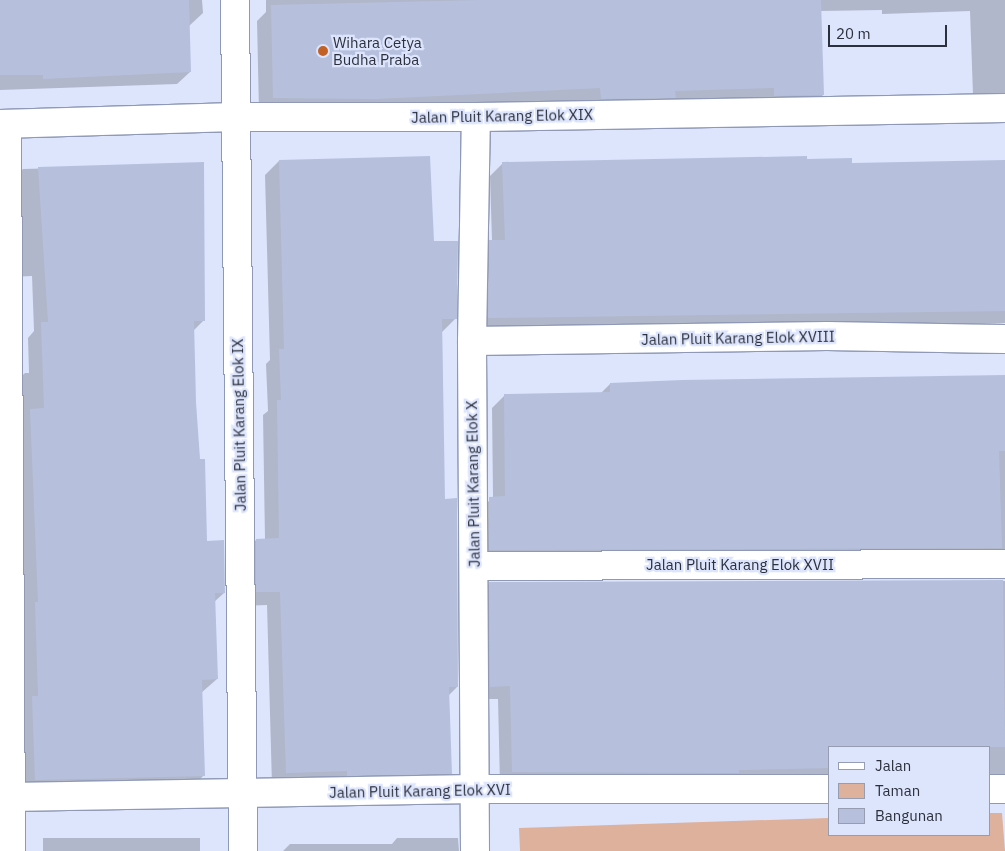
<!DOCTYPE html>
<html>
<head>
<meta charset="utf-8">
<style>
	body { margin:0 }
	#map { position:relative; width:1005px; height:851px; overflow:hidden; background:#dde5fd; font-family:"IBM Plex Sans",sans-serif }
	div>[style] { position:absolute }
	.green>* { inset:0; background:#ddb19b }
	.shadow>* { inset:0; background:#0003; transform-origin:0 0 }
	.building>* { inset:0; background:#b6c0dd }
	.roads { filter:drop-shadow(1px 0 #8f99b5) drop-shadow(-1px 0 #8f99b5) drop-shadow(0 1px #8f99b5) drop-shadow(0 -1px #8f99b5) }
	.street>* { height:28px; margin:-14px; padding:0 14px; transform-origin:14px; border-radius:14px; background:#fff }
	.dots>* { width:14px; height:14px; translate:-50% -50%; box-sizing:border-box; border:2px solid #dde5fd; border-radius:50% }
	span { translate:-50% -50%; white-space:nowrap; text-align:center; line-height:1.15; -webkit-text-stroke:4.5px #dde5fd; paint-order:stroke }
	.poi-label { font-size:15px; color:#2c303c }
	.left { translate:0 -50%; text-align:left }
	.street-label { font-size:15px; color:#2c303c }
	.legend { position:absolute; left:828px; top:746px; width:162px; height:90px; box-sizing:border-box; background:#dde5fd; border:1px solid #969db0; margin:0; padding:6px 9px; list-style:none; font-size:15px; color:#2c303c }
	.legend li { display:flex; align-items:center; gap:10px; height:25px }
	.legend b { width:25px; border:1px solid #969db0 }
	.scale { position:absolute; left:828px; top:25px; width:119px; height:22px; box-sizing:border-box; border:2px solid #2c303c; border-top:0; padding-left:6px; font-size:15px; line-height:18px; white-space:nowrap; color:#2c303c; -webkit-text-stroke:4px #dde5fd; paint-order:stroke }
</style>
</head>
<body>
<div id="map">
	<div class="green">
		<i style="clip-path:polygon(989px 813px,1002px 813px,1005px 851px,520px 851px,519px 828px,829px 818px,829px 835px,989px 835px)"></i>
	</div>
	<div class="shadow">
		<i style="clip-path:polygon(0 0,202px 0,203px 13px,189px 26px,190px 72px,177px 84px,0 90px)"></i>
		<i style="clip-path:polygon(266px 0,1005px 0,1005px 94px,973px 95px,970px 11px,882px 14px,882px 10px,820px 11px,823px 95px,809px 109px,259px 112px,257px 21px,266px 12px)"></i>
		<i style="clip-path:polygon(806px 160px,851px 164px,1005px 162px,1005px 323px,475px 331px,477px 255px,492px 241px,490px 176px,503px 163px)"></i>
		<i style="clip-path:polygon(279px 161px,432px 243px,456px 318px,442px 332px,443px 500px,457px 687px,448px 696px,451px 773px,437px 787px,272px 786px,267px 605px,243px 606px,242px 554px,256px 540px,265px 540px,263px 415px,268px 411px,266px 364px,270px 360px,265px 175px)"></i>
		<i style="clip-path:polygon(203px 164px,204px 320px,193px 331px,195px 402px,206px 542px,224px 593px,214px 602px,217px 679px,201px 693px,204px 775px,190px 789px,21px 794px,10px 387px,25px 373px,29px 373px,28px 338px,34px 331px,32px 276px,10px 277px,9px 183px,23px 169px)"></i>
		<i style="clip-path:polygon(1005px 377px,1005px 572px,476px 563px,476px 511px,493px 498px,492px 408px,505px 395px,601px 393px,610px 384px)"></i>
		<i style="clip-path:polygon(1005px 581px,1005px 780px,989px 781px,989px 747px,829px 747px,829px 785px,500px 785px,498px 699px,477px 699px,476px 596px,490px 583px)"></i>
		<i style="left:43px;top:838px;width:157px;height:18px"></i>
		<i style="clip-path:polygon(397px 838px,458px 838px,459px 851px,283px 851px,290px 844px,392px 844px)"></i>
	</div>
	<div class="building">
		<i style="clip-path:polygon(0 0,189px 0,191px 72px,43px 79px,43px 75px,0 75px)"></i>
		<i style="clip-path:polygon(481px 0,821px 0,824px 95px,774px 96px,774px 88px,675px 91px,676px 98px,601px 99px,600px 88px,376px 99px,273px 98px,271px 5px)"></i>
		<i style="clip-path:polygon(430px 156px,434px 241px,458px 241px,457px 319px,442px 319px,445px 499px,457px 498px,458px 687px,449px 687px,452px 774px,347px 776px,347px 771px,286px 773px,280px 592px,256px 592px,256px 539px,279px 538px,277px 400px,281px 400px,279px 349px,284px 349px,279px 160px)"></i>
		<i style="clip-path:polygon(807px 156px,807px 159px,852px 158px,852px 163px,1005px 160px,1005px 311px,488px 318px,489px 240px,505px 240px,502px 162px)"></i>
		<i style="clip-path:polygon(204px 162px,205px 321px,194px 321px,196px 402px,200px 459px,205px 459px,207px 541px,224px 540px,225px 593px,215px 593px,218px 679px,202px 680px,205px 776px,35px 780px,32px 696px,38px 696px,35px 602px,38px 602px,30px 409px,44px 408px,41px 322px,48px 322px,38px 167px)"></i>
		<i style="clip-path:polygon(1005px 375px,1005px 451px,999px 451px,1002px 548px,489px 550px,489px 497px,505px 496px,504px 394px,610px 392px,610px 383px,682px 380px)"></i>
		<i style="clip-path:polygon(1003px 580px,1005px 747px,829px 747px,829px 768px,739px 770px,739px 773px,512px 772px,510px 686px,490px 687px,489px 582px)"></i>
	</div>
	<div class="roads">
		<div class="street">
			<i style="left:235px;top:0;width:851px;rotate:89.46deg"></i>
			<i style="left:0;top:124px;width:236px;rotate:-1.7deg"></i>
			<i style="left:236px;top:117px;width:240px"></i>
			<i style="left:476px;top:117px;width:529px;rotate:-0.97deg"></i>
			<i style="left:7px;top:124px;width:727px;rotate:89.68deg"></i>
			<i style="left:472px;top:341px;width:355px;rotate:-0.8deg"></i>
			<i style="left:827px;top:336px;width:178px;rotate:1deg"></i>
			<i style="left:474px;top:566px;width:531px;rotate:-0.22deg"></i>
			<i style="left:989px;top:789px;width:16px"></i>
			<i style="left:10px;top:797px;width:464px;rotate:-1deg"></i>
			<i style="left:474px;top:789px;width:355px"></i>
			<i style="left:475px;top:851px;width:510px;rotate:-90.34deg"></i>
			<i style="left:472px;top:341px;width:224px;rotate:-89deg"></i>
		</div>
	</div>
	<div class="dots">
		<i style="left:323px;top:51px;background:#c36124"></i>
	</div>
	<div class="poi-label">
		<span class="left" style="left:333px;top:51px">Wihara Cetya<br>Budha Praba</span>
	</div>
	<div class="street-label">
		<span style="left:502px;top:116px;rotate:-1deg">Jalan Pluit Karang Elok XIX</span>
		<span style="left:738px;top:338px;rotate:-1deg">Jalan Pluit Karang Elok XVIII</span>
		<span style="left:239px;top:425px;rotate:-91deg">Jalan Pluit Karang Elok IX</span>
		<span style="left:473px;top:484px;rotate:-91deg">Jalan Pluit Karang Elok X</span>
		<span style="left:740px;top:565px">Jalan Pluit Karang Elok XVII</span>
		<span style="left:420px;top:791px;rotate:-1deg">Jalan Pluit Karang Elok XVI</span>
	</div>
	<ul class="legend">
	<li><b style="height:6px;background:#fff"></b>Jalan</li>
	<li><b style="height:14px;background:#ddb19b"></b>Taman</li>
	<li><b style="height:14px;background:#b6c0dd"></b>Bangunan</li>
	</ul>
	<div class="scale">20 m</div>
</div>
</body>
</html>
